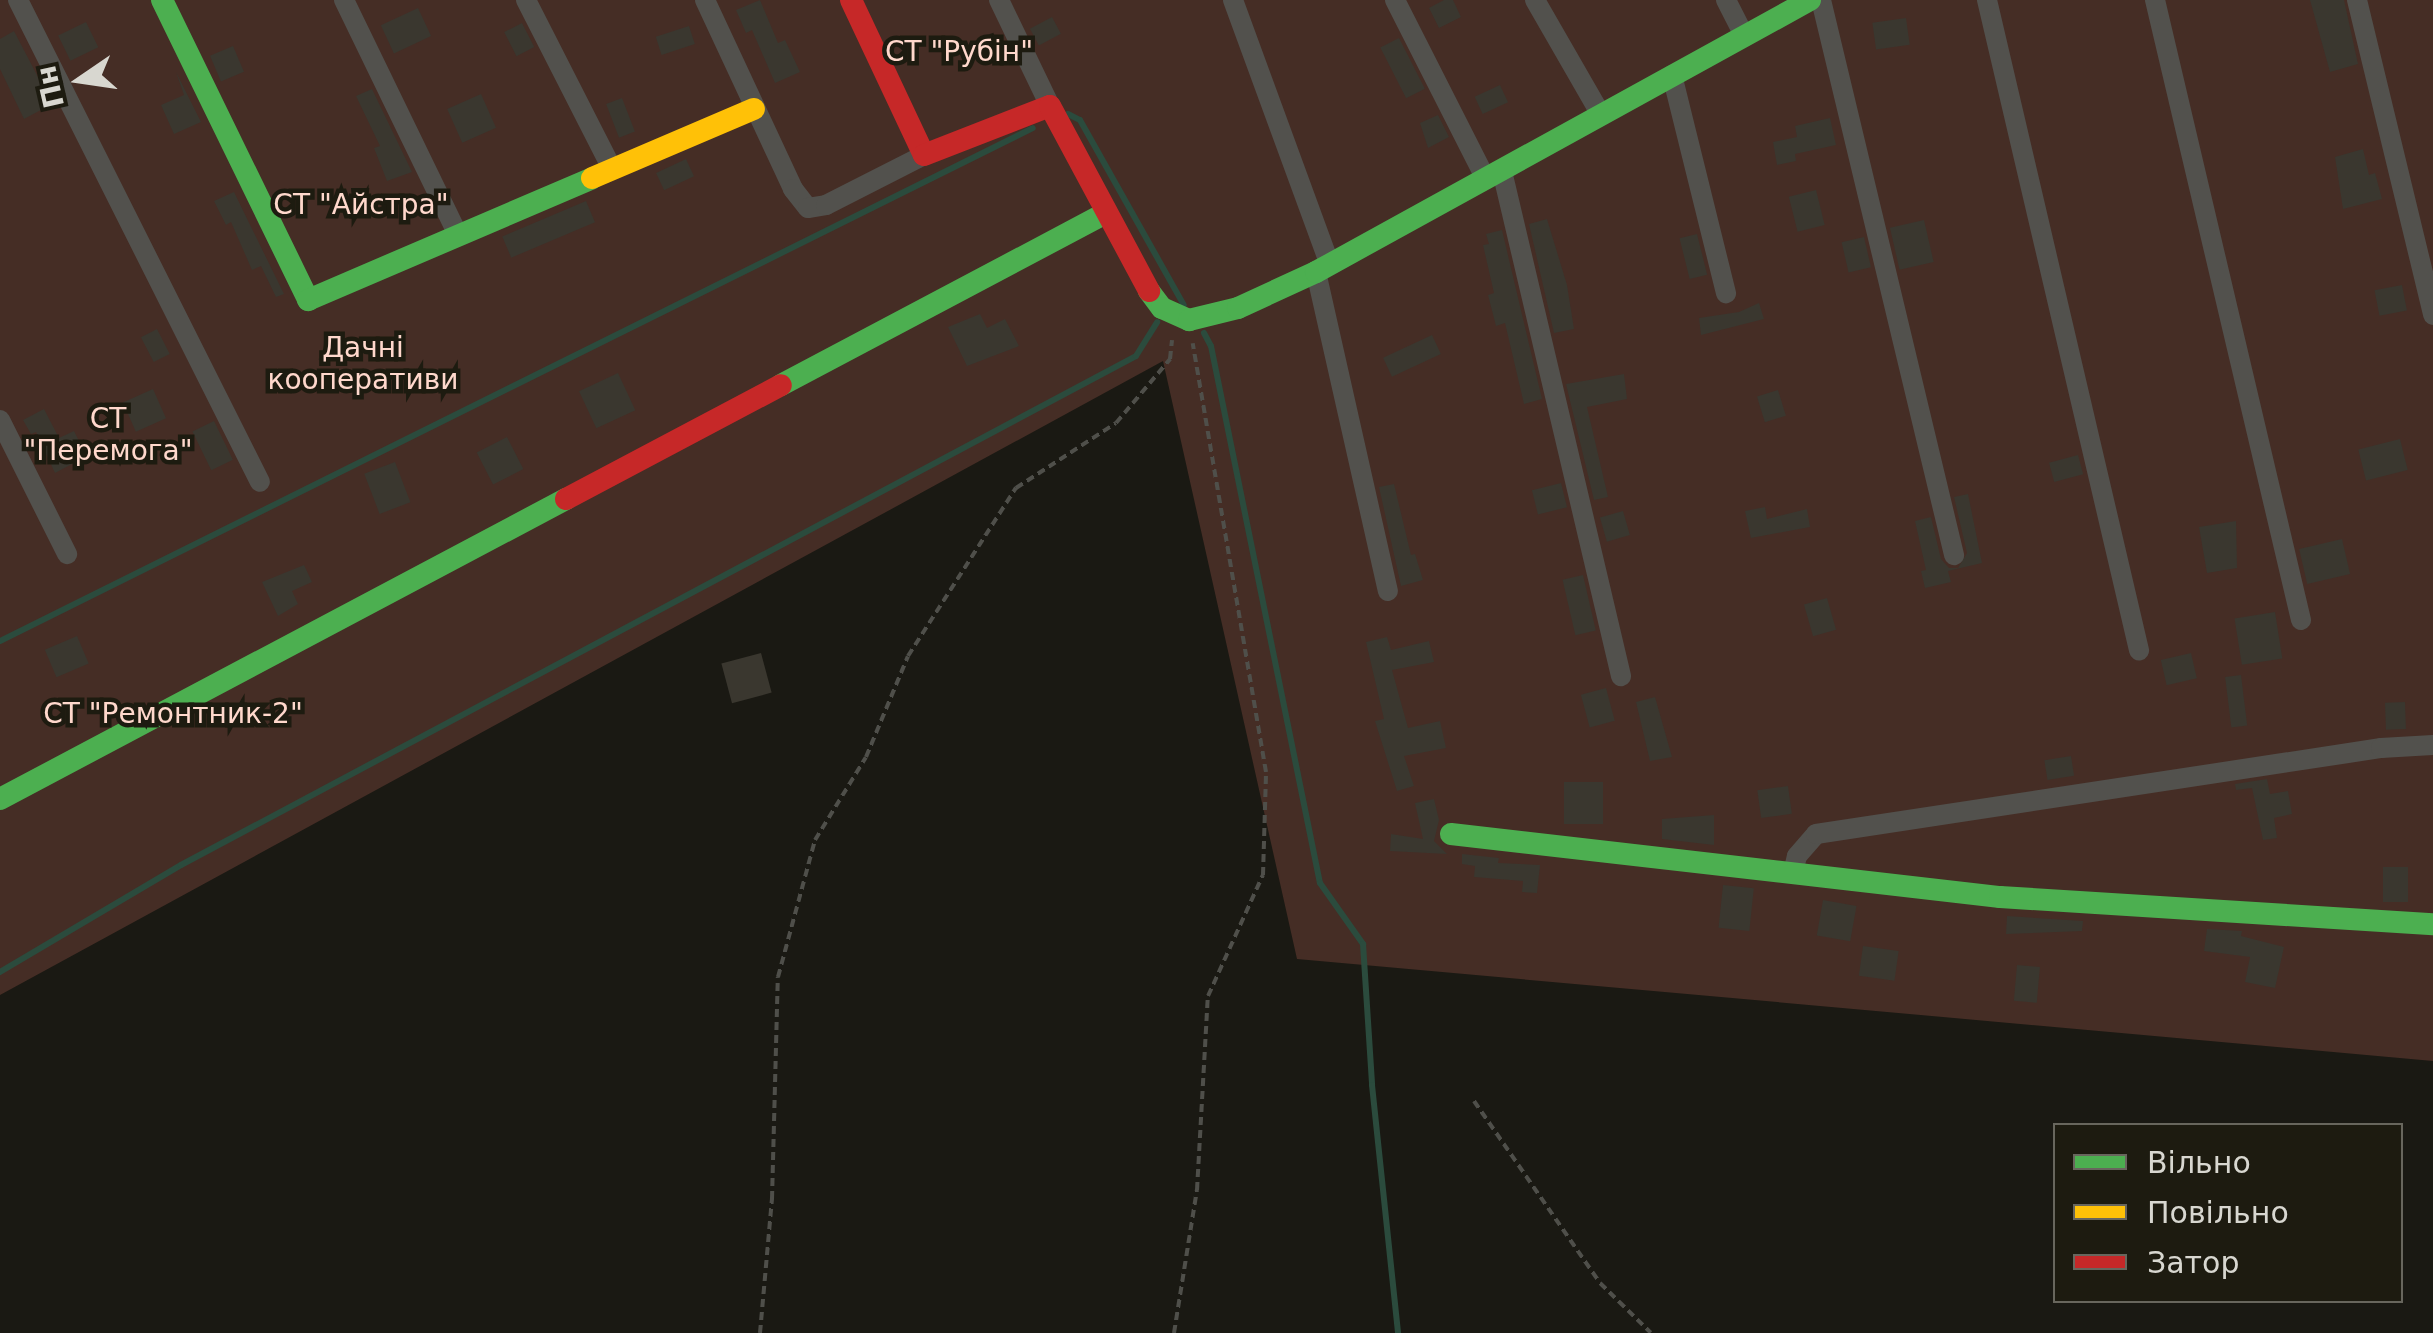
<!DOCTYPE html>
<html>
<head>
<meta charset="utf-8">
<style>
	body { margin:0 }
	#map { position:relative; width:2433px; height:1333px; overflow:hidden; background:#1a1913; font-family:"DejaVu Sans",sans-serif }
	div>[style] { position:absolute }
	.green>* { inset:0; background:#452d25 }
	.stream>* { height:6px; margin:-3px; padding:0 3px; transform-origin:3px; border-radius:3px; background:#2b4b3d }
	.building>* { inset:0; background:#3a372f; transform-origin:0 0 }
	.path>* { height:4px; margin-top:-2px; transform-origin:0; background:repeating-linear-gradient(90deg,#4f4f4a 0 8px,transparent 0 13px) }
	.street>* { height:20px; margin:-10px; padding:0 10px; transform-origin:10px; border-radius:10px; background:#52514d }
	.fast>* { height:22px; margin:-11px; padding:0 11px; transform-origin:11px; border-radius:11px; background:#4caf50 }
	.slow>* { height:22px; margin:-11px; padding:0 11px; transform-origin:11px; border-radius:11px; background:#ffc107 }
	.jam>* { height:22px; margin:-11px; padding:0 11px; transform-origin:11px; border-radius:11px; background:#c62828 }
	span { translate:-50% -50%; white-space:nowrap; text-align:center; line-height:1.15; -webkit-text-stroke:9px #1d1b10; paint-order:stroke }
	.park-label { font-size:28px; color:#ffd8cc }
	.legend { position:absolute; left:2053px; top:1123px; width:350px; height:180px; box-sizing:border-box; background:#1d1b10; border:2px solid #68665d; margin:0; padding:12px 18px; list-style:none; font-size:30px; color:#d8d7d0 }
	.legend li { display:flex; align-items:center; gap:20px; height:50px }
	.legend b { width:50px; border:2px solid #68665d }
	.north { position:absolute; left:30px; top:30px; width:100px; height:100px; -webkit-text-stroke:8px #1d1b10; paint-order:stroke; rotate:257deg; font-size:28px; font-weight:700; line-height:40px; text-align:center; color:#d8d7d0 }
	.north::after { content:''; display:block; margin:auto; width:35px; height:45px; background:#d8d7d0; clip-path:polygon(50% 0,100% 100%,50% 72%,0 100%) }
</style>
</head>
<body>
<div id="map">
	<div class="green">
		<i style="clip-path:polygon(0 0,2433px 0,2433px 1061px,1297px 959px,1163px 361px,0 995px)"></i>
	</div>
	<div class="stream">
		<i style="left:1068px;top:114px;width:13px;rotate:27deg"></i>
		<i style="left:1080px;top:120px;width:212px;rotate:60.7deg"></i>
		<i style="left:1204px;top:333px;width:15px;rotate:62deg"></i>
		<i style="left:1211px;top:346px;width:548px;rotate:78.53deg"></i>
		<i style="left:1320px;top:883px;width:75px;rotate:54.8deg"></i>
		<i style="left:1363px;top:944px;width:141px;rotate:86.3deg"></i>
		<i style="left:1372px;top:1085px;width:249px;rotate:84deg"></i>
		<i style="left:0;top:641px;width:1153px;rotate:-26.41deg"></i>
		<i style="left:0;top:972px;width:210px;rotate:-30.6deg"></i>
		<i style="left:181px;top:865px;width:1082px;rotate:-28.06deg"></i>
		<i style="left:1136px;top:356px;width:40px;rotate:-58deg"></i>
	</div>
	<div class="building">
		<i style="clip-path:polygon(760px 0,778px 43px,785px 40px,800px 72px,775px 83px,752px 30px,746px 33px,736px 10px)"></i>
		<i style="clip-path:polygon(1444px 0,1453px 0,1461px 17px,1439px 28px,1429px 8px)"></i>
		<i style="clip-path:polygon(2310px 0,2344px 0,2358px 64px,2330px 72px)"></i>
		<i style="left:418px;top:8px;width:31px;height:41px;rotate:65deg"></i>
		<i style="left:1052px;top:17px;width:19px;height:25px;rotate:62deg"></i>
		<i style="left:1906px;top:18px;width:27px;height:34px;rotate:82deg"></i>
		<i style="left:86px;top:22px;width:28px;height:31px;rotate:64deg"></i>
		<i style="left:522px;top:23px;width:27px;height:20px;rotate:63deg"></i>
		<i style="left:689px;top:26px;width:19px;height:35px;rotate:72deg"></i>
		<i style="clip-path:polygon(14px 31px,52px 104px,24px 119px,0 69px,0 39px)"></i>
		<i style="left:1399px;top:38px;width:57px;height:21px;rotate:63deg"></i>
		<i style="left:233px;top:46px;width:28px;height:25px;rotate:67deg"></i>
		<i style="clip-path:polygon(176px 72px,201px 122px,174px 134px,161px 105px,184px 95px)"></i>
		<i style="left:1500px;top:85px;width:19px;height:28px;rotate:65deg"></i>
		<i style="clip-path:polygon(372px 89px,412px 172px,387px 181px,374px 148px,380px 146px,356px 96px)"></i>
		<i style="left:481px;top:94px;width:37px;height:37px;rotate:66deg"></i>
		<i style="left:622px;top:98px;width:36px;height:17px;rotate:69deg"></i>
		<i style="clip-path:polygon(1438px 115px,1449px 137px,1428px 148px,1420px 123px)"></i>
		<i style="clip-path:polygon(1830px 118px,1836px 145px,1795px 154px,1796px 161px,1777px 165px,1773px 142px,1797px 137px,1795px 126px)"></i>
		<i style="clip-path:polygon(2363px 149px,2369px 175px,2375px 173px,2382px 199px,2343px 209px,2335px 157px)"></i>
		<i style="left:686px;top:159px;width:19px;height:33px;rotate:65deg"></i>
		<i style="left:1816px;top:190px;width:36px;height:28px;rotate:76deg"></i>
		<i style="clip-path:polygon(234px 192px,284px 294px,276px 297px,261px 266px,252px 270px,231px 222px,226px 225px,214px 201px)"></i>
		<i style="left:586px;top:201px;width:23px;height:91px;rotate:67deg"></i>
		<i style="clip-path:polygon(1547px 219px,1567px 285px,1574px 329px,1554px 333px,1529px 224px)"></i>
		<i style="left:1924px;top:220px;width:43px;height:35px;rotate:77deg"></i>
		<i style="clip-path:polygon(1502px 230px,1542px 399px,1524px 404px,1505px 323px,1496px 326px,1488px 295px,1494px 293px,1483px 245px,1489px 244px,1486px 234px)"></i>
		<i style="left:1697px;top:234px;width:42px;height:18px;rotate:76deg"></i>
		<i style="left:1864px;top:237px;width:31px;height:23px;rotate:77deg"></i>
		<i style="left:2402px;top:285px;width:26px;height:28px;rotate:79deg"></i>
		<i style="clip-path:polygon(1759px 303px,1764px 319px,1701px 335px,1699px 318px,1739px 312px)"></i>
		<i style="clip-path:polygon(980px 314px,987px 328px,1005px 319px,1019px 346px,967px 366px,948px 327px)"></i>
		<i style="left:157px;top:329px;width:28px;height:18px;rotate:63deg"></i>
		<i style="left:1432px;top:335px;width:21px;height:54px;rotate:65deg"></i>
		<i style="left:618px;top:373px;width:41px;height:43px;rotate:65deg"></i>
		<i style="clip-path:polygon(1624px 374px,1627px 399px,1587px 407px,1608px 497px,1594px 500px,1566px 384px)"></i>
		<i style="left:153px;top:389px;width:32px;height:33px;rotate:66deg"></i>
		<i style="left:1778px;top:390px;width:27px;height:22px;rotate:73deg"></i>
		<i style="clip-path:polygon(44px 409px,59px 438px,74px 431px,82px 447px,69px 453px,74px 463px,55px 473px,36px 432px,31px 434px,23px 420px)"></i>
		<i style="left:214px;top:421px;width:43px;height:24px;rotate:64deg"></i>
		<i style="left:507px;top:437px;width:36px;height:34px;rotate:63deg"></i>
		<i style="left:2400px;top:439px;width:32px;height:43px;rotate:76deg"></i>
		<i style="left:2078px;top:455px;width:20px;height:30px;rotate:75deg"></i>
		<i style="left:395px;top:462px;width:43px;height:33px;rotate:69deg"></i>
		<i style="left:1561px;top:483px;width:25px;height:30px;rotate:76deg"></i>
		<i style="clip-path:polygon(1394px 484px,1411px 555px,1415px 554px,1423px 580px,1401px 586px,1379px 487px)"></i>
		<i style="clip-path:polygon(1968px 494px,1982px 563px,1948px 571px,1951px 582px,1925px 588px,1921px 571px,1926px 570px,1915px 521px,1931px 517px,1941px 559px,1949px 568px,1958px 568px,1967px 553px,1954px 497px)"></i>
		<i style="clip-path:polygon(1765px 507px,1767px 519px,1807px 509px,1810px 527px,1751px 538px,1745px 511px)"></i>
		<i style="left:1623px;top:511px;width:25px;height:24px;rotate:74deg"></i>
		<i style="clip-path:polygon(2236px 521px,2237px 568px,2207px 573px,2199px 527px)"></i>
		<i style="left:2342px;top:539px;width:36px;height:44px;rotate:77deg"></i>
		<i style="clip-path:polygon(304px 565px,312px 582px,292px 591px,298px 604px,278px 616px,262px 582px)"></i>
		<i style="left:1583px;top:575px;width:57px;height:21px;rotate:77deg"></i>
		<i style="left:1827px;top:598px;width:33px;height:24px;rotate:74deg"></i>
		<i style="left:2275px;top:612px;width:47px;height:41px;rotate:81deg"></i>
		<i style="left:77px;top:636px;width:30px;height:35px;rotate:67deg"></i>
		<i style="clip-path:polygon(1387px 637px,1391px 650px,1429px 641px,1434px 662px,1392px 670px,1408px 728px,1440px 721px,1446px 748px,1404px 756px,1414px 786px,1397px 791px,1375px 721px,1384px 719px,1366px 642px)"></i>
		<i style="left:761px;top:653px;width:41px;height:41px;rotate:75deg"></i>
		<i style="left:2191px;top:653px;width:26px;height:31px;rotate:77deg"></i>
		<i style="left:2241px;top:675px;width:51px;height:16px;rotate:83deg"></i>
		<i style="left:1606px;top:688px;width:34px;height:26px;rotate:75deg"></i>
		<i style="clip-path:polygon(1655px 697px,1672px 757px,1650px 761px,1636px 702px)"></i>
		<i style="left:2405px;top:702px;width:27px;height:20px;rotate:88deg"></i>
		<i style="left:2071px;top:756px;width:20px;height:27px;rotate:81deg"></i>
		<i style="clip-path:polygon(2267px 779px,2270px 794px,2288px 791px,2292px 814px,2274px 818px,2277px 838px,2263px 840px,2252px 788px,2236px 790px,2235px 784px)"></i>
		<i style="left:1603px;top:782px;width:42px;height:39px;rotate:90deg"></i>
		<i style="left:1788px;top:786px;width:28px;height:31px;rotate:82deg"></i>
		<i style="clip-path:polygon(1434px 799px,1439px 820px,1434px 841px,1447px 854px,1390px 851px,1391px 834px,1423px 839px,1415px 803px)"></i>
		<i style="clip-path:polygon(1714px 815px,1714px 845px,1662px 839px,1662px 819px)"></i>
		<i style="clip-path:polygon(1462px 854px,1499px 858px,1498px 863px,1540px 865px,1537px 893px,1522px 892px,1523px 881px,1474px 877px,1475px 866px,1462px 864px)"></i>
		<i style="left:2383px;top:867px;width:25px;height:35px"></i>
		<i style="left:1723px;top:885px;width:31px;height:43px;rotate:6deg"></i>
		<i style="left:1823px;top:900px;width:34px;height:36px;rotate:10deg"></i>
		<i style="clip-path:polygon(2007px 916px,2083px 921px,2082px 931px,2006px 934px)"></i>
		<i style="clip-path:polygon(2207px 929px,2242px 931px,2241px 936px,2284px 947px,2275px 988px,2245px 982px,2250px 957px,2204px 951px)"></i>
		<i style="left:1863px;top:946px;width:36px;height:30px;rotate:8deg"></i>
		<i style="left:2017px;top:965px;width:23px;height:36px;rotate:5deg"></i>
	</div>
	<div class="path">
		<i style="left:1474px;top:1101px;width:221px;rotate:55.3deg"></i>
		<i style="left:1600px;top:1283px;width:71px;rotate:44.4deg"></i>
		<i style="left:760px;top:1333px;width:135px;rotate:-84.9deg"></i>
		<i style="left:772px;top:1199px;width:222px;rotate:-88.5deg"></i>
		<i style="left:778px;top:977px;width:142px;rotate:-74.9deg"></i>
		<i style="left:815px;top:840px;width:97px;rotate:-58.4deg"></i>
		<i style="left:866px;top:757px;width:109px;rotate:-67.4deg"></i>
		<i style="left:908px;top:656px;width:200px;rotate:-57.3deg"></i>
		<i style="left:1016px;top:488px;width:119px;rotate:-33deg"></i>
		<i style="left:1116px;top:423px;width:84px;rotate:-49.8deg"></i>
		<i style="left:1170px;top:359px;width:19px;rotate:-84deg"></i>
		<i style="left:1174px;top:1333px;width:145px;rotate:-80.9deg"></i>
		<i style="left:1197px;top:1190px;width:194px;rotate:-86.8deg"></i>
		<i style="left:1208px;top:996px;width:133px;rotate:-65.6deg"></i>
		<i style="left:1263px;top:875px;width:103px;rotate:-88.3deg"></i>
		<i style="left:1266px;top:772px;width:435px;rotate:-99.7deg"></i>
	</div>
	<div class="street">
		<i style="left:18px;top:0;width:539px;rotate:63.34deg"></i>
		<i style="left:344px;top:0;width:261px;rotate:64.1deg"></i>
		<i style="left:526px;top:0;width:190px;rotate:63deg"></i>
		<i style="left:705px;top:0;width:208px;rotate:65deg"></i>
		<i style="left:793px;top:189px;width:24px;rotate:52deg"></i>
		<i style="left:808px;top:208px;width:18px;rotate:-9deg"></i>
		<i style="left:826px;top:205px;width:110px;rotate:-27deg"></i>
		<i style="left:999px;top:0;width:118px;rotate:64.3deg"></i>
		<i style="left:1233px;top:0;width:280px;rotate:69.9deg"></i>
		<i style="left:1395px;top:0;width:201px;rotate:63.1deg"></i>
		<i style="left:1535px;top:0;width:133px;rotate:60.1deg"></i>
		<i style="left:1726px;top:0;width:39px;rotate:63deg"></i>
		<i style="left:1821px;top:0;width:571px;rotate:76.52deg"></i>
		<i style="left:1987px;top:0;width:668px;rotate:76.84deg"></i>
		<i style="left:2155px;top:0;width:637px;rotate:76.75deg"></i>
		<i style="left:2357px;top:0;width:324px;rotate:76.4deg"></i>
		<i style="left:1672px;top:75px;width:225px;rotate:76.1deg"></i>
		<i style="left:1502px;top:171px;width:519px;rotate:76.74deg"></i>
		<i style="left:1316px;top:272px;width:327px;rotate:77.3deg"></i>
		<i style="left:0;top:420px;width:150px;rotate:63.4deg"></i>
		<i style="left:1793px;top:873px;width:17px;rotate:-77deg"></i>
		<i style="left:1797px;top:856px;width:29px;rotate:-49deg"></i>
		<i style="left:1816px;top:834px;width:572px;rotate:-8.65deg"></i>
		<i style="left:2381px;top:748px;width:52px;rotate:-3.3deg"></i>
	</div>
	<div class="fast">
		<i style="left:162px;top:0;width:334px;rotate:64deg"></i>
		<i style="left:308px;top:300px;width:309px;rotate:-23.2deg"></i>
		<i style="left:1149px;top:291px;width:21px;rotate:53deg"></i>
		<i style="left:1162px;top:308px;width:30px;rotate:24deg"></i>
		<i style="left:1189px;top:320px;width:50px;rotate:-13.8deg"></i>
		<i style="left:1238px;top:308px;width:86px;rotate:-24.8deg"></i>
		<i style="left:1316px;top:272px;width:564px;rotate:-28.84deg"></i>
		<i style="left:781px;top:385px;width:368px;rotate:-27.9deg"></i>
		<i style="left:0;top:799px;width:641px;rotate:-27.93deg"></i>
		<i style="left:1451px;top:834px;width:553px;rotate:6.55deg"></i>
		<i style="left:2000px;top:897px;width:434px;rotate:3.6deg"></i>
	</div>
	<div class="slow">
		<i style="left:592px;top:178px;width:176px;rotate:-23.1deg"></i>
	</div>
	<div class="jam">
		<i style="left:851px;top:0;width:171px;rotate:64.8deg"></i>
		<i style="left:924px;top:155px;width:135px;rotate:-21.3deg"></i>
		<i style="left:1050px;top:106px;width:210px;rotate:61.8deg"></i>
		<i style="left:566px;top:499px;width:243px;rotate:-27.9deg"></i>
	</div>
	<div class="park-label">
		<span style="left:959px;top:52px">СТ "Рубін"</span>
		<span style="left:361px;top:205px">СТ "Айстра"</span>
		<span style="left:363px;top:364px">Дачні<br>кооперативи</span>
		<span style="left:108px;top:435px">СТ<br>"Перемога"</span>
		<span style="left:173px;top:714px">СТ "Ремонтник-2"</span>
	</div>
	<ul class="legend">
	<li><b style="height:12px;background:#4caf50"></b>Вільно</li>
	<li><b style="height:12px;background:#ffc107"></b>Повільно</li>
	<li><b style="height:12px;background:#c62828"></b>Затор</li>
	</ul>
	<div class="north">Пн</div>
</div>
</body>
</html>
